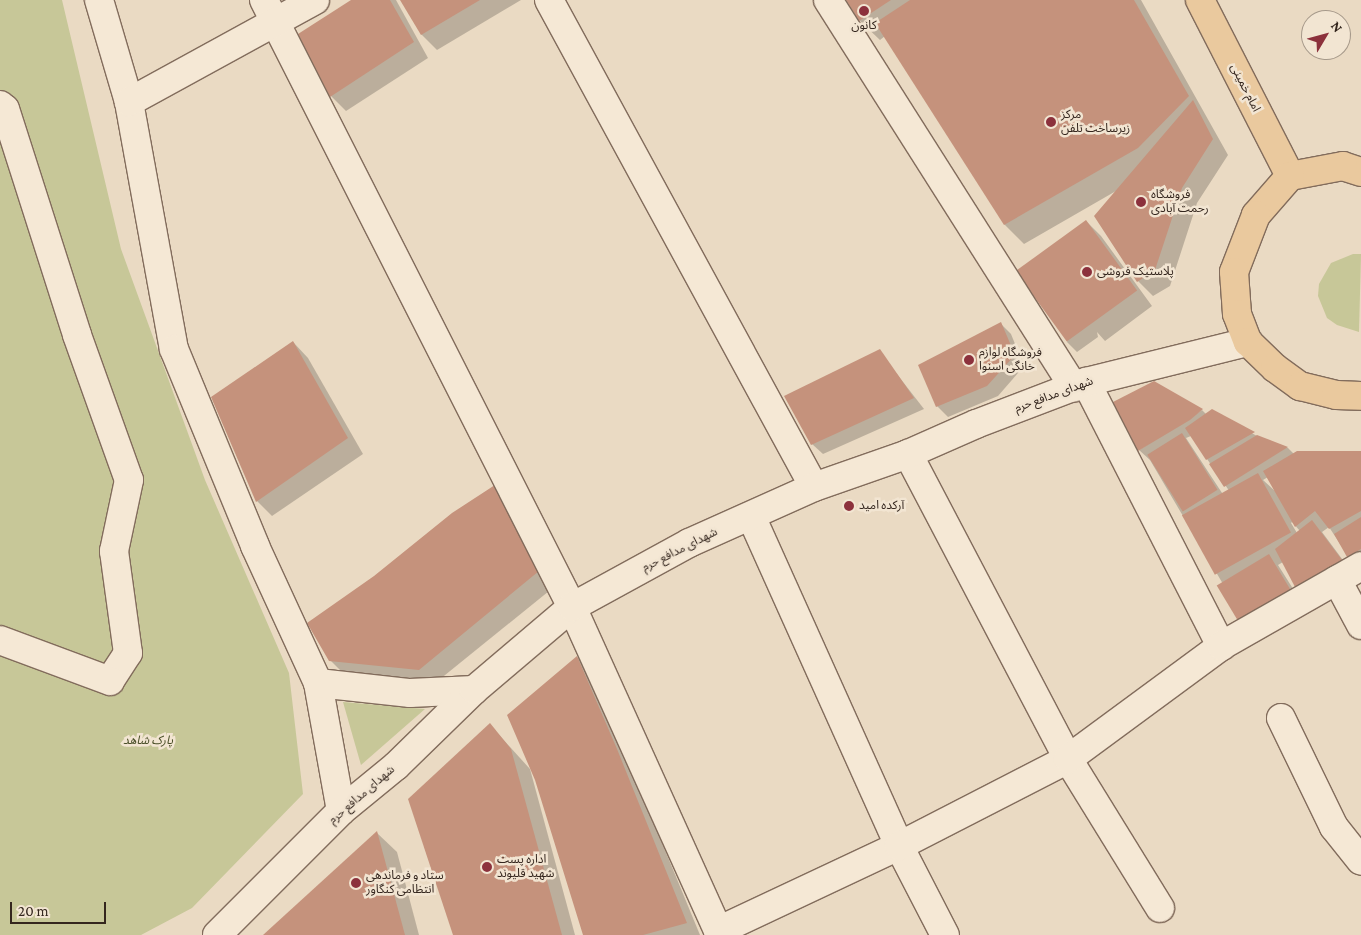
<!DOCTYPE html>
<html>
<head>
<meta charset="utf-8">
<style>
	body { margin:0 }
	#map { position:relative; width:1361px; height:935px; overflow:hidden; background:#eadac3; font-family:"Crimson Pro","Noto Sans Arabic",serif }
	div>[style] { position:absolute }
	.green>* { inset:0; background:#c7c798 }
	.shadow>* { inset:0; background:#0003 }
	.building>* { inset:0; background:#c5927c; transform-origin:0 0 }
	.roads { filter:drop-shadow(1px 0 #826c5c) drop-shadow(-1px 0 #826c5c) drop-shadow(0 1px #826c5c) drop-shadow(0 -1px #826c5c) }
	.minor>* { height:28px; margin:-14px; padding:0 14px; transform-origin:14px; border-radius:14px; background:#f5e8d5 }
	.major>* { height:28px; margin:-14px; padding:0 14px; transform-origin:14px; border-radius:14px; background:#eac99e }
	.dots>* { width:14px; height:14px; translate:-50% -50%; box-sizing:border-box; border:2px solid #f2e5d2; border-radius:50% }
	span { translate:-50% -50%; white-space:nowrap; text-align:center; line-height:1.15; -webkit-text-stroke:5px #f2e5d2; paint-order:stroke }
	.poi-label { font-size:12px; color:#34261e }
	.left { translate:0 -50%; text-align:left }
	.street-label { font-size:12px; color:#34261e }
	.park-label { font-size:12px; color:#494e27; font-style:italic }
	.north { position:absolute; left:1301px; top:10px; width:50px; height:50px; box-sizing:border-box; background:#f2e5d2; border:1px solid #a6998a; border-radius:50%; rotate:53deg; font-size:14px; font-weight:700; line-height:20px; text-align:center; color:#34261e }
	.north::after { content:''; display:block; margin:auto; width:18px; height:22px; background:#8c313c; clip-path:polygon(50% 0,100% 100%,50% 72%,0 100%) }
	.scale { position:absolute; left:10px; top:902px; width:96px; height:22px; box-sizing:border-box; border:2px solid #34261e; border-top:0; padding-left:6px; font-size:15px; line-height:18px; white-space:nowrap; color:#34261e; -webkit-text-stroke:4px #f2e5d2; paint-order:stroke }
</style>
</head>
<body>
<div id="map">
	<div class="green">
		<i style="clip-path:polygon(0 0,62px 0,121px 249px,205px 480px,289px 673px,303px 794px,192px 908px,141px 935px,0 935px)"></i>
		<i style="clip-path:polygon(1353px 254px,1361px 254px,1359px 332px,1337px 325px,1327px 318px,1318px 296px,1319px 284px,1331px 263px)"></i>
		<i style="clip-path:polygon(343px 702px,425px 709px,361px 765px)"></i>
	</div>
	<div class="shadow">
		<i style="clip-path:polygon(353px 0,396px 0,428px 58px,346px 111px,331px 96px)"></i>
		<i style="clip-path:polygon(401px 0,521px 0,437px 50px,422px 35px)"></i>
		<i style="clip-path:polygon(848px 0,1141px 0,1228px 155px,1197px 203px,1170px 286px,1153px 296px,1138px 281px,1116px 191px,1024px 244px,1005px 225px,885px 36px,880px 40px,860px 21px)"></i>
		<i style="clip-path:polygon(1086px 221px,1101px 236px,1152px 306px,1105px 341px,1097px 332px,1098px 337px,1077px 352px,1067px 342px)"></i>
		<i style="clip-path:polygon(1001px 324px,1011px 334px,1024px 366px,998px 396px,948px 417px,937px 406px)"></i>
		<i style="clip-path:polygon(293px 342px,308px 358px,363px 454px,272px 516px,257px 501px)"></i>
		<i style="clip-path:polygon(879px 351px,924px 409px,823px 454px,812px 444px)"></i>
		<i style="clip-path:polygon(evenodd,1202px 410px,1207px 415px,1212px 411px,1257px 436px,1288px 448px,1294px 454px,1361px 452px,1361px 565px,1358px 567px,1348px 556px,1329px 527px,1322px 532px,1351px 571px,1307px 597px,1296px 586px,1283px 562px,1278px 565px,1302px 603px,1223px 584px,1150px 460px,1139px 450px,1202px 410px,1191px 436px,1230px 492px,1224px 496px,1186px 438px,1191px 436px,1202px 410px,1268px 477px,1275px 491px,1263px 480px,1268px 477px,1202px 410px,1292px 522px,1300px 531px,1297px 533px,1291px 523px,1292px 522px)"></i>
		<i style="clip-path:polygon(498px 485px,554px 587px,434px 684px,346px 676px,330px 660px)"></i>
		<i style="clip-path:polygon(577px 657px,592px 673px,700px 935px,584px 935px,536px 779px)"></i>
		<i style="clip-path:polygon(490px 725px,530px 769px,575px 935px,455px 935px)"></i>
		<i style="clip-path:polygon(377px 833px,397px 852px,419px 935px,265px 935px)"></i>
	</div>
	<div class="building">
		<i style="clip-path:polygon(351px 0,390px 0,414px 42px,330px 97px,298px 34px)"></i>
		<i style="clip-path:polygon(400px 0,480px 0,421px 35px)"></i>
		<i style="clip-path:polygon(846px 0,891px 0,859px 21px)"></i>
		<i style="clip-path:polygon(910px 0,1134px 0,1189px 96px,1138px 148px,1004px 225px,875px 23px)"></i>
		<i style="clip-path:polygon(1193px 100px,1213px 139px,1182px 188px,1155px 270px,1137px 282px,1094px 216px)"></i>
		<i style="left:1086px;top:220px;width:87px;height:87px;rotate:54deg"></i>
		<i style="clip-path:polygon(1001px 322px,1015px 355px,987px 386px,936px 407px,918px 365px)"></i>
		<i style="clip-path:polygon(293px 341px,348px 438px,256px 502px,211px 397px)"></i>
		<i style="clip-path:polygon(880px 349px,914px 398px,811px 445px,784px 396px)"></i>
		<i style="clip-path:polygon(1154px 381px,1203px 409px,1190px 420px,1138px 451px,1113px 402px)"></i>
		<i style="clip-path:polygon(1212px 409px,1255px 432px,1206px 460px,1185px 428px)"></i>
		<i style="left:1182px;top:433px;width:67px;height:41px;rotate:58deg"></i>
		<i style="clip-path:polygon(1257px 435px,1288px 447px,1224px 487px,1209px 464px)"></i>
		<i style="clip-path:polygon(1297px 451px,1361px 451px,1361px 511px,1329px 529px,1315px 511px,1295px 527px,1263px 471px)"></i>
		<i style="left:1258px;top:473px;width:68px;height:87px;rotate:61deg"></i>
		<i style="clip-path:polygon(498px 483px,539px 571px,419px 670px,329px 661px,307px 623px,374px 576px,452px 513px)"></i>
		<i style="clip-path:polygon(1361px 517px,1361px 549px,1347px 557px,1334px 534px)"></i>
		<i style="clip-path:polygon(1312px 520px,1342px 560px,1295px 587px,1275px 549px)"></i>
		<i style="left:1269px;top:554px;width:45px;height:61px;rotate:59deg"></i>
		<i style="clip-path:polygon(577px 656px,617px 749px,687px 923px,643px 935px,583px 935px,535px 780px,507px 715px)"></i>
		<i style="clip-path:polygon(490px 723px,511px 749px,562px 935px,453px 935px,408px 799px)"></i>
		<i style="clip-path:polygon(377px 831px,405px 935px,263px 935px)"></i>
	</div>
	<div class="roads">
		<div class="minor">
			<i style="left:99px;top:0;width:106px;rotate:73.6deg"></i>
			<i style="left:129px;top:102px;width:251px;rotate:79.7deg"></i>
			<i style="left:174px;top:349px;width:213px;rotate:67.6deg"></i>
			<i style="left:255px;top:546px;width:151px;rotate:65.3deg"></i>
			<i style="left:318px;top:683px;width:130px;rotate:79.8deg"></i>
			<i style="left:264px;top:0;width:681px;rotate:63.1deg"></i>
			<i style="left:572px;top:607px;width:360px;rotate:65.7deg"></i>
			<i style="left:549px;top:0;width:554px;rotate:61.45deg"></i>
			<i style="left:828px;top:0;width:459px;rotate:57.6deg"></i>
			<i style="left:129px;top:102px;width:212px;rotate:-28.7deg"></i>
			<i style="left:0;top:105px;width:6px;rotate:39deg"></i>
			<i style="left:5px;top:109px;width:237px;rotate:72.3deg"></i>
			<i style="left:77px;top:335px;width:154px;rotate:70.3deg"></i>
			<i style="left:129px;top:480px;width:73px;rotate:101.9deg"></i>
			<i style="left:114px;top:551px;width:103px;rotate:82.2deg"></i>
			<i style="left:128px;top:653px;width:33px;rotate:123deg"></i>
			<i style="left:110px;top:681px;width:117px;rotate:-159.6deg"></i>
			<i style="left:1086px;top:382px;width:297px;rotate:62.9deg"></i>
			<i style="left:908px;top:454px;width:344px;rotate:62.3deg"></i>
			<i style="left:1068px;top:759px;width:175px;rotate:58.3deg"></i>
			<i style="left:751px;top:516px;width:362px;rotate:65.8deg"></i>
			<i style="left:899px;top:846px;width:100px;rotate:62.7deg"></i>
			<i style="left:1337px;top:580px;width:51px;rotate:61.9deg"></i>
			<i style="left:318px;top:683px;width:93px;rotate:6.2deg"></i>
			<i style="left:410px;top:693px;width:64px;rotate:-2.7deg"></i>
			<i style="left:1281px;top:718px;width:121px;rotate:64.1deg"></i>
			<i style="left:1334px;top:827px;width:43px;rotate:51.5deg"></i>
			<i style="left:718px;top:931px;width:200px;rotate:-25.2deg"></i>
			<i style="left:899px;top:846px;width:190px;rotate:-27.2deg"></i>
			<i style="left:1068px;top:759px;width:190px;rotate:-36.4deg"></i>
			<i style="left:1221px;top:646px;width:161px;rotate:-29.7deg"></i>
			<i style="left:217px;top:935px;width:175px;rotate:-45deg"></i>
			<i style="left:341px;top:811px;width:71px;rotate:-39.3deg"></i>
			<i style="left:396px;top:766px;width:109px;rotate:-44.3deg"></i>
			<i style="left:474px;top:690px;width:128px;rotate:-40.3deg"></i>
			<i style="left:572px;top:607px;width:133px;rotate:-28.7deg"></i>
			<i style="left:689px;top:543px;width:137px;rotate:-24.1deg"></i>
			<i style="left:814px;top:487px;width:100px;rotate:-19.3deg"></i>
			<i style="left:908px;top:454px;width:74px;rotate:-23.8deg"></i>
			<i style="left:976px;top:424px;width:118px;rotate:-20.9deg"></i>
			<i style="left:1086px;top:382px;width:167px;rotate:-13.9deg"></i>
		</div>
		<div class="major">
			<i style="left:1200px;top:0;width:198px;rotate:62.9deg"></i>
			<i style="left:1361px;top:172px;width:19px;rotate:-162deg"></i>
			<i style="left:1343px;top:166px;width:54px;rotate:169.3deg"></i>
			<i style="left:1290px;top:176px;width:52px;rotate:131.1deg"></i>
			<i style="left:1256px;top:215px;width:61px;rotate:111.1deg"></i>
			<i style="left:1234px;top:272px;width:42px;rotate:85.9deg"></i>
			<i style="left:1237px;top:314px;width:30px;rotate:69deg"></i>
			<i style="left:1248px;top:342px;width:37px;rotate:44deg"></i>
			<i style="left:1275px;top:368px;width:31px;rotate:36deg"></i>
			<i style="left:1300px;top:386px;width:37px;rotate:14deg"></i>
			<i style="left:1336px;top:395px;width:25px;rotate:2deg"></i>
		</div>
	</div>
	<div class="dots">
		<i style="left:864px;top:11px;background:#8c313c"></i>
		<i style="left:1051px;top:122px;background:#8c313c"></i>
		<i style="left:1141px;top:202px;background:#8c313c"></i>
		<i style="left:1087px;top:272px;background:#8c313c"></i>
		<i style="left:969px;top:360px;background:#8c313c"></i>
		<i style="left:849px;top:506px;background:#8c313c"></i>
		<i style="left:487px;top:867px;background:#8c313c"></i>
		<i style="left:356px;top:883px;background:#8c313c"></i>
	</div>
	<div class="poi-label">
		<span style="left:864px;top:26px">کانون</span>
		<span class="left" style="left:1061px;top:122px">مرکز<br>زیرساخت تلفن</span>
		<span class="left" style="left:1151px;top:202px">فروشگاه<br>رحمت آبادی</span>
		<span class="left" style="left:1097px;top:272px">پلاستیک فروشی</span>
		<span class="left" style="left:979px;top:360px">فروشگاه لوازم<br>خانگی اسنوا</span>
		<span class="left" style="left:859px;top:506px">آرکده امید</span>
		<span class="left" style="left:497px;top:867px">اداره پست<br>شهید قلیوند</span>
		<span class="left" style="left:366px;top:883px">ستاد و فرماندهی<br>انتظامی کنگاور</span>
	</div>
	<div class="street-label">
		<span style="left:1245px;top:88px;rotate:63deg">امام خمینی</span>
		<span style="left:1054px;top:395px;rotate:-20deg">شهدای مدافع حرم</span>
		<span style="left:680px;top:550px;rotate:-27deg">شهدای مدافع حرم</span>
		<span style="left:362px;top:795px;rotate:-41deg">شهدای مدافع حرم</span>
	</div>
	<div class="park-label">
		<span style="left:148px;top:741px">پارک شاهد</span>
	</div>
	<div class="north">N</div>
	<div class="scale">20 m</div>
</div>
</body>
</html>
